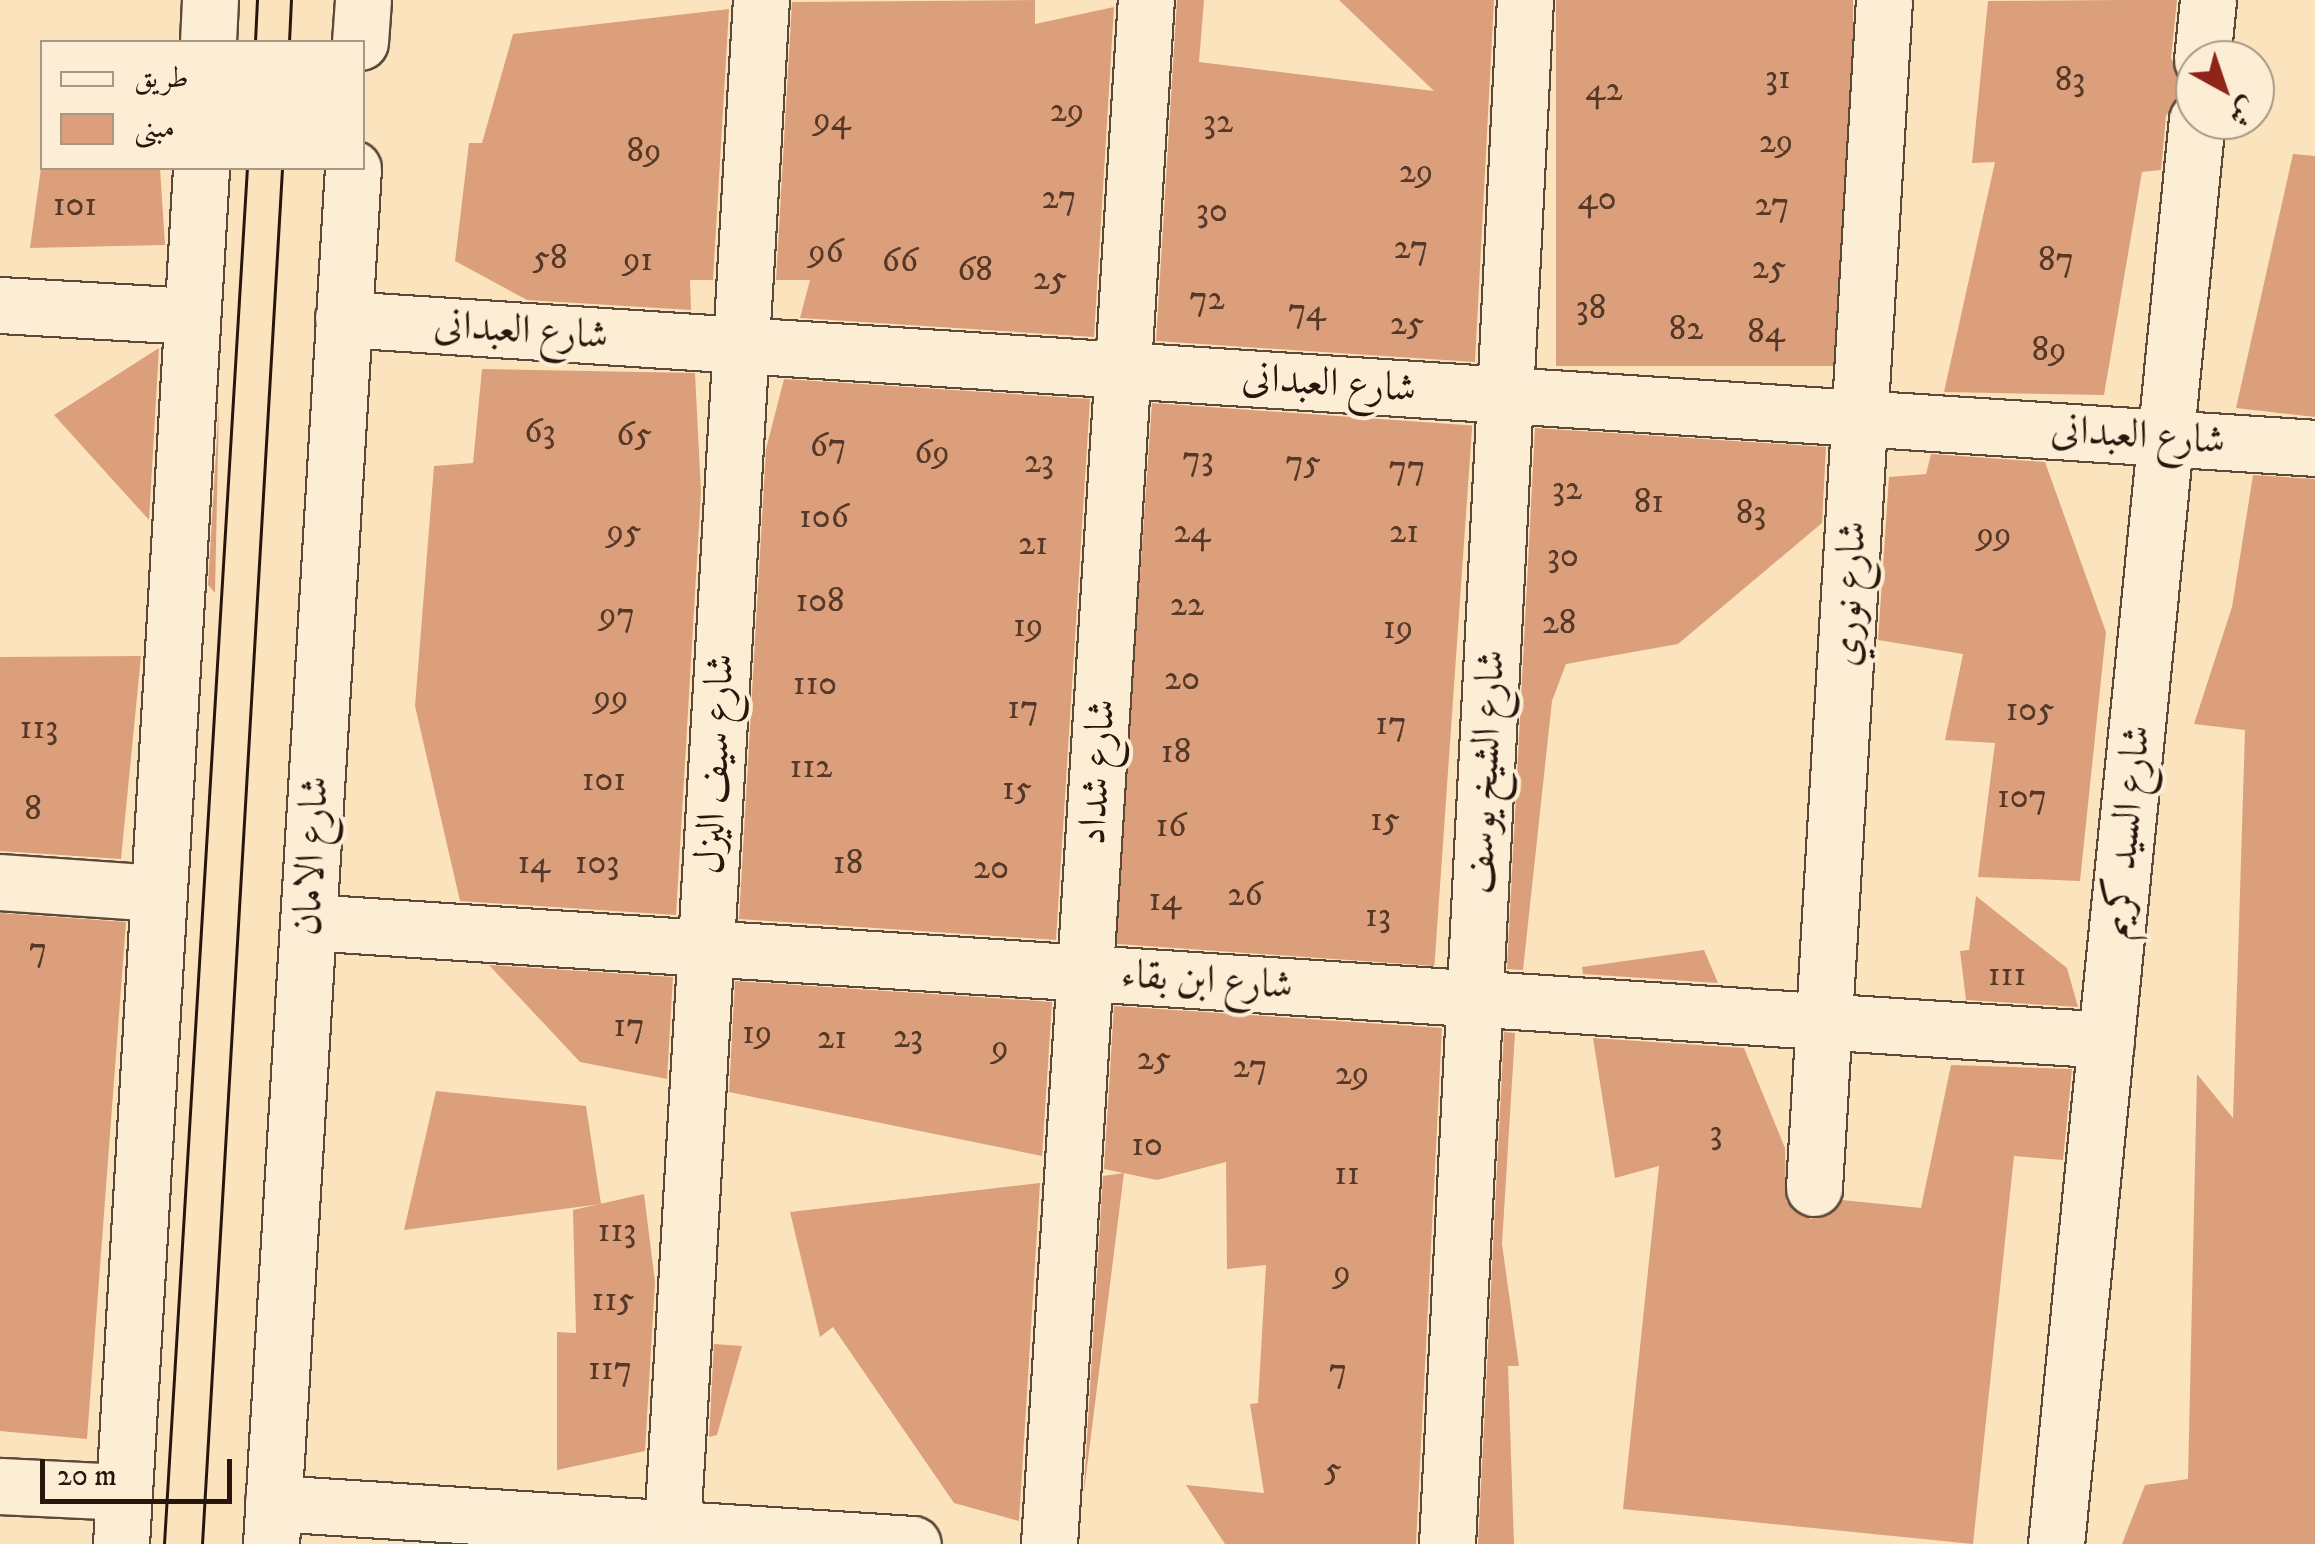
<!DOCTYPE html>
<html>
<head>
<meta charset="utf-8">
<style>
	body { margin:0 }
	#map { position:relative; width:2315px; height:1544px; overflow:hidden; background:#fbe3be; font-family:"IM FELL DW Pica",Amiri,serif }
	div>[style] { position:absolute }
	.building>* { inset:0; background:#dba07b; transform-origin:0 0 }
	.roads { filter:drop-shadow(2px 0 #5d4939) drop-shadow(-2px 0 #5d4939) drop-shadow(0 2px #5d4939) drop-shadow(0 -2px #5d4939) }
	.minor>* { height:55px; margin:-27.5px; padding:0 27.5px; transform-origin:27.5px; border-radius:27.5px; background:#fcedd5 }
	.tertiary>* { height:55px; margin:-27.5px; padding:0 27.5px; transform-origin:27.5px; border-radius:27.5px; background:#fcedd5 }
	.tram>* { height:2.5px; margin:-1.25px; padding:0 1.25px; transform-origin:1.25px; border-radius:1.25px; background:#28160d }
	span { translate:-50% -50%; white-space:nowrap; text-align:center; line-height:1.15; -webkit-text-stroke:8px #fcedd5; paint-order:stroke }
	.number-label { font-size:35px; color:#553828 }
	.number-label span { -webkit-text-stroke-width:0 }
	.street-label { font-size:40px; color:#28160d }
	.legend { position:absolute; left:40px; top:40px; width:325px; height:130px; box-sizing:border-box; background:#fcedd5; border:2px solid #a79785; margin:0; padding:12px 18px; list-style:none; font-size:30px; color:#28160d }
	.legend li { display:flex; align-items:center; gap:20px; height:50px }
	.legend b { width:50px; border:2px solid #a79785 }
	.north { position:absolute; left:2175px; top:40px; width:100px; height:100px; box-sizing:border-box; background:#fcedd5; border:2px solid #a79785; border-radius:50%; rotate:140deg; font-size:28px; font-weight:700; line-height:40px; text-align:center; color:#28160d }
	.north::after { content:''; display:block; margin:auto; width:35px; height:45px; background:#8f2418; clip-path:polygon(50% 0,100% 100%,50% 72%,0 100%) }
	.scale { position:absolute; left:40px; top:1459px; width:192px; height:45px; box-sizing:border-box; border:5px solid #28160d; border-top:0; padding-left:12px; font-size:30px; line-height:35px; white-space:nowrap; color:#28160d; -webkit-text-stroke:8px #fcedd5; paint-order:stroke }
</style>
</head>
<body>
<div id="map">
	<div class="building">
		<i style="clip-path:polygon(1035px 0,1035px 24px,1114px 7px,1094px 337px,800px 318px,810px 280px,776px 280px,792px 2px)"></i>
		<i style="clip-path:polygon(1177px 0,1204px 0,1199px 62px,1434px 91px,1339px 0,1494px 0,1475px 362px,1156px 341px)"></i>
		<i style="left:1556px;top:0;width:297px;height:366px"></i>
		<i style="clip-path:polygon(2122px 0,2177px 0,2171px 58px,2186px 86px,2166px 116px,2161px 170px,2142px 172px,2104px 395px,1944px 392px,1995px 162px,1972px 163px,1988px 1px)"></i>
		<i style="clip-path:polygon(729px 9px,713px 280px,690px 280px,691px 310px,527px 300px,455px 261px,469px 143px,482px 143px,513px 34px)"></i>
		<i style="clip-path:polygon(2293px 154px,2315px 156px,2315px 417px,2236px 408px)"></i>
		<i style="clip-path:polygon(41px 168px,160px 168px,165px 245px,30px 248px)"></i>
		<i style="clip-path:polygon(159px 348px,149px 520px,54px 415px)"></i>
		<i style="clip-path:polygon(482px 369px,695px 373px,701px 492px,676px 915px,460px 901px,415px 706px,434px 466px,473px 463px)"></i>
		<i style="clip-path:polygon(784px 379px,1090px 399px,1056px 940px,739px 919px,766px 449px)"></i>
		<i style="clip-path:polygon(219px 403px,215px 593px,208px 585px)"></i>
		<i style="left:1152px;top:403px;width:321px;height:542px;rotate:4deg"></i>
		<i style="clip-path:polygon(1535px 428px,1826px 447px,1822px 523px,1678px 644px,1566px 664px,1552px 701px,1523px 970px,1507px 969px)"></i>
		<i style="clip-path:polygon(1931px 454px,2045px 462px,2106px 632px,2080px 881px,1978px 877px,1995px 743px,1945px 740px,1963px 654px,1878px 640px,1889px 477px,1926px 474px)"></i>
		<i style="clip-path:polygon(2253px 475px,2315px 479px,2315px 1544px,2122px 1544px,2145px 1485px,2188px 1479px,2197px 1074px,2233px 1118px,2245px 730px,2194px 724px,2232px 607px)"></i>
		<i style="clip-path:polygon(141px 656px,121px 859px,0 851px,0 657px)"></i>
		<i style="clip-path:polygon(1976px 896px,2067px 968px,2078px 1007px,1966px 1000px,1960px 951px,1969px 950px)"></i>
		<i style="clip-path:polygon(0 913px,126px 922px,87px 1439px,0 1431px)"></i>
		<i style="clip-path:polygon(1704px 950px,1718px 983px,1583px 974px,1582px 967px)"></i>
		<i style="clip-path:polygon(489px 965px,673px 977px,667px 1079px,580px 1062px)"></i>
		<i style="clip-path:polygon(735px 981px,1052px 1002px,1042px 1156px,729px 1092px)"></i>
		<i style="clip-path:polygon(1114px 1006px,1442px 1028px,1416px 1544px,1225px 1544px,1186px 1485px,1264px 1493px,1250px 1404px,1258px 1403px,1266px 1265px,1227px 1269px,1226px 1162px,1157px 1180px,1104px 1169px)"></i>
		<i style="clip-path:polygon(1504px 1032px,1515px 1033px,1502px 1244px,1519px 1366px,1508px 1366px,1514px 1544px,1478px 1544px)"></i>
		<i style="clip-path:polygon(1593px 1038px,1744px 1048px,1785px 1148px,1786px 1201px,1811px 1219px,1842px 1200px,1921px 1208px,1951px 1065px,2072px 1069px,2063px 1160px,2014px 1156px,1973px 1544px,1623px 1509px,1659px 1166px,1615px 1178px)"></i>
		<i style="clip-path:polygon(436px 1091px,586px 1106px,601px 1204px,404px 1230px)"></i>
		<i style="clip-path:polygon(1124px 1173px,1083px 1499px,1083px 1503px,1103px 1176px)"></i>
		<i style="clip-path:polygon(1040px 1183px,1019px 1521px,954px 1503px,833px 1327px,820px 1337px,790px 1212px)"></i>
		<i style="clip-path:polygon(644px 1194px,655px 1282px,645px 1451px,557px 1470px,557px 1332px,576px 1333px,573px 1210px)"></i>
		<i style="clip-path:polygon(714px 1344px,742px 1346px,717px 1435px,709px 1437px)"></i>
	</div>
	<div class="roads">
		<div class="minor">
			<i style="left:2202px;top:60px;width:60px;rotate:-84.3deg"></i>
			<i style="left:0;top:305px;width:192px;rotate:3.3deg"></i>
			<i style="left:343px;top:319px;width:1976px;rotate:3.74deg"></i>
			<i style="left:0;top:882px;width:159px;rotate:4deg"></i>
			<i style="left:308px;top:922px;width:1802px;rotate:3.75deg"></i>
			<i style="left:1814px;top:1188px;width:1190px;rotate:-86.63deg"></i>
			<i style="left:0;top:1486px;width:124px;rotate:2.8deg"></i>
			<i style="left:273px;top:1503px;width:641px;rotate:3.67deg"></i>
			<i style="left:672px;top:1528px;width:1531px;rotate:-86.67deg"></i>
			<i style="left:1049px;top:1544px;width:1547px;rotate:-86.41deg"></i>
			<i style="left:1447px;top:1544px;width:1546px;rotate:-87.11deg"></i>
			<i style="left:2056px;top:1544px;width:1431px;rotate:-84.35deg"></i>
		</div>
		<div class="tertiary">
			<i style="left:208px;top:42px;width:42px;rotate:-87.3deg"></i>
			<i style="left:360px;top:42px;width:42px;rotate:-85.9deg"></i>
			<i style="left:121px;top:1544px;width:1378px;rotate:-86.67deg"></i>
			<i style="left:271px;top:1544px;width:1378px;rotate:-86.59deg"></i>
		</div>
	</div>
	<div class="tram">
		<i style="left:255px;top:42px;width:42px;rotate:-87.3deg"></i>
		<i style="left:289px;top:42px;width:42px;rotate:-87.3deg"></i>
		<i style="left:164px;top:1544px;width:1379px;rotate:-86.55deg"></i>
		<i style="left:202px;top:1544px;width:1378px;rotate:-86.67deg"></i>
	</div>
	<div class="number-label">
		<span style="left:1778px;top:78px">31</span>
		<span style="left:2070px;top:80px">83</span>
		<span style="left:1604px;top:90px">42</span>
		<span style="left:1067px;top:111px">29</span>
		<span style="left:832px;top:120px">94</span>
		<span style="left:1218px;top:122px">32</span>
		<span style="left:1776px;top:142px">29</span>
		<span style="left:644px;top:151px">89</span>
		<span style="left:1416px;top:172px">29</span>
		<span style="left:1059px;top:198px">27</span>
		<span style="left:1597px;top:199px">40</span>
		<span style="left:75px;top:205px">101</span>
		<span style="left:1772px;top:205px">27</span>
		<span style="left:1212px;top:211px">30</span>
		<span style="left:1411px;top:248px">27</span>
		<span style="left:826px;top:252px">96</span>
		<span style="left:550px;top:258px">58</span>
		<span style="left:638px;top:260px">91</span>
		<span style="left:2056px;top:260px">87</span>
		<span style="left:900px;top:261px">66</span>
		<span style="left:1769px;top:268px">25</span>
		<span style="left:975px;top:270px">68</span>
		<span style="left:1050px;top:279px">25</span>
		<span style="left:1207px;top:299px">72</span>
		<span style="left:1591px;top:308px">38</span>
		<span style="left:1307px;top:311px">74</span>
		<span style="left:1407px;top:324px">25</span>
		<span style="left:1686px;top:329px">82</span>
		<span style="left:1766px;top:332px">84</span>
		<span style="left:2049px;top:350px">89</span>
		<span style="left:540px;top:432px">63</span>
		<span style="left:634px;top:435px">65</span>
		<span style="left:828px;top:446px">67</span>
		<span style="left:932px;top:453px">69</span>
		<span style="left:1198px;top:459px">73</span>
		<span style="left:1039px;top:462px">23</span>
		<span style="left:1303px;top:463px">75</span>
		<span style="left:1407px;top:468px">77</span>
		<span style="left:1567px;top:489px">32</span>
		<span style="left:1649px;top:502px">81</span>
		<span style="left:1751px;top:513px">83</span>
		<span style="left:824px;top:517px">106</span>
		<span style="left:624px;top:532px">95</span>
		<span style="left:1192px;top:532px">24</span>
		<span style="left:1404px;top:532px">21</span>
		<span style="left:1994px;top:535px">99</span>
		<span style="left:1033px;top:544px">21</span>
		<span style="left:1563px;top:556px">30</span>
		<span style="left:820px;top:601px">108</span>
		<span style="left:1187px;top:605px">22</span>
		<span style="left:617px;top:615px">97</span>
		<span style="left:1559px;top:623px">28</span>
		<span style="left:1028px;top:626px">19</span>
		<span style="left:1398px;top:628px">19</span>
		<span style="left:1182px;top:679px">20</span>
		<span style="left:815px;top:684px">110</span>
		<span style="left:611px;top:698px">99</span>
		<span style="left:1023px;top:708px">17</span>
		<span style="left:2030px;top:710px">105</span>
		<span style="left:1391px;top:724px">17</span>
		<span style="left:39px;top:728px">113</span>
		<span style="left:1176px;top:752px">18</span>
		<span style="left:811px;top:767px">112</span>
		<span style="left:604px;top:780px">101</span>
		<span style="left:1017px;top:789px">15</span>
		<span style="left:2022px;top:797px">107</span>
		<span style="left:33px;top:809px">8</span>
		<span style="left:1385px;top:820px">15</span>
		<span style="left:1171px;top:826px">16</span>
		<span style="left:534px;top:863px">14</span>
		<span style="left:597px;top:863px">103</span>
		<span style="left:848px;top:863px">18</span>
		<span style="left:991px;top:868px">20</span>
		<span style="left:1245px;top:895px">26</span>
		<span style="left:1165px;top:900px">14</span>
		<span style="left:1378px;top:916px">13</span>
		<span style="left:38px;top:950px">7</span>
		<span style="left:2007px;top:975px">111</span>
		<span style="left:629px;top:1026px">17</span>
		<span style="left:757px;top:1033px">19</span>
		<span style="left:908px;top:1037px">23</span>
		<span style="left:832px;top:1038px">21</span>
		<span style="left:1000px;top:1048px">9</span>
		<span style="left:1154px;top:1059px">25</span>
		<span style="left:1250px;top:1067px">27</span>
		<span style="left:1352px;top:1074px">29</span>
		<span style="left:1716px;top:1133px">3</span>
		<span style="left:1147px;top:1145px">10</span>
		<span style="left:1347px;top:1174px">11</span>
		<span style="left:617px;top:1231px">113</span>
		<span style="left:1342px;top:1273px">9</span>
		<span style="left:613px;top:1300px">115</span>
		<span style="left:610px;top:1369px">117</span>
		<span style="left:1338px;top:1371px">7</span>
		<span style="left:1333px;top:1470px">5</span>
	</div>
	<div class="street-label">
		<span style="left:521px;top:331px;rotate:4deg">شارع العبدانى</span>
		<span style="left:1329px;top:384px;rotate:4deg">شارع العبدانى</span>
		<span style="left:2138px;top:436px;rotate:4deg">شارع العبدانى</span>
		<span style="left:1850px;top:594px;rotate:-87deg">شارع نوري</span>
		<span style="left:716px;top:764px;rotate:-87deg">شارع سيف اليزل</span>
		<span style="left:1098px;top:772px;rotate:-86deg">شارع شداد</span>
		<span style="left:1486px;top:772px;rotate:-87deg">شارع الشيخ يوسف</span>
		<span style="left:2127px;top:832px;rotate:-84deg">شارع السيد كريم</span>
		<span style="left:312px;top:856px;rotate:-87deg">شارع الامان</span>
		<span style="left:1207px;top:981px;rotate:4deg">شارع ابن بقاء</span>
	</div>
	<ul class="legend">
	<li><b style="height:12px;background:#fcedd5"></b>طريق</li>
	<li><b style="height:28px;background:#dba07b"></b>مبنى</li>
	</ul>
	<div class="north">ش</div>
	<div class="scale">20 m</div>
</div>
</body>
</html>
